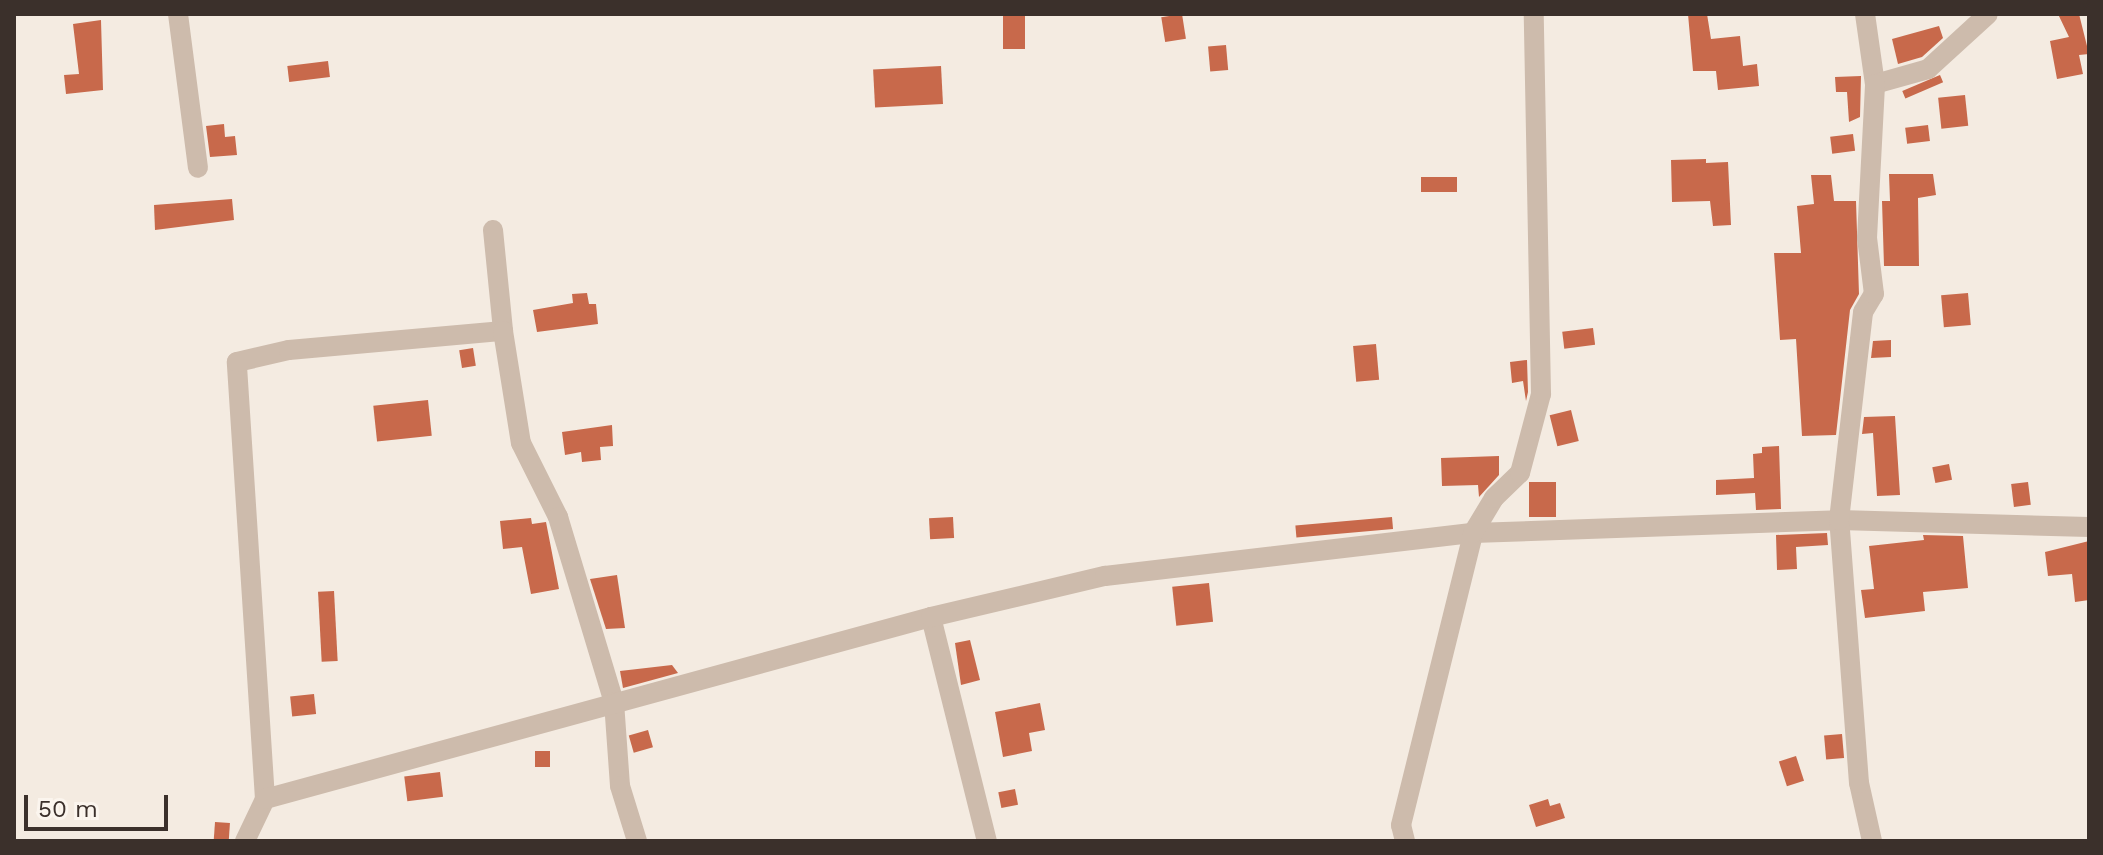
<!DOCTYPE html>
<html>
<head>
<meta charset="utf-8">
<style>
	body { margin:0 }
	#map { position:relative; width:2103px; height:855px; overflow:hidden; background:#f4ebe1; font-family:"Work Sans",sans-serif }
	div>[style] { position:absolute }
	.building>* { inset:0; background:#c8694b; transform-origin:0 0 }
	.minor>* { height:20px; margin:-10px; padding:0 10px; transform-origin:10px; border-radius:10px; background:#cdbbac }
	span { translate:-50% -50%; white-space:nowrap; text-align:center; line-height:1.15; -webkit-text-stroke:8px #fbf5ee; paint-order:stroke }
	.frame { position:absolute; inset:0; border:16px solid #3b302b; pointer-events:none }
	.scale { position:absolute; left:24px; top:795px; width:144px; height:36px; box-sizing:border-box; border:4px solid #3b302b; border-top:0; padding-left:10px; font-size:24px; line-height:28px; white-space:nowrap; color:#3b302b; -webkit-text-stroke:6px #fbf5ee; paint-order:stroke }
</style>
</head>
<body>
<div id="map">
	<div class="building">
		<i style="left:1003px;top:14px;width:22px;height:35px"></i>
		<i style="left:1182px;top:14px;width:25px;height:21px;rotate:81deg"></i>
		<i style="clip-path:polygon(1688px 14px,1707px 14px,1711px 39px,1740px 36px,1743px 66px,1757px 64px,1759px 86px,1718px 90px,1716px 71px,1693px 71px)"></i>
		<i style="clip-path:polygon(2058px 14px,2079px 14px,2089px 54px,2079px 55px,2083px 74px,2057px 79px,2050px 41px,2069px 37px)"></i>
		<i style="clip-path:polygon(101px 20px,103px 90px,66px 94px,64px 75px,79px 74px,73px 24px)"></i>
		<i style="clip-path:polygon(1939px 26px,1943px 38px,1922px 57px,1898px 64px,1892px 39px)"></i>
		<i style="left:1226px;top:45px;width:25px;height:18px;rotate:85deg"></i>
		<i style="left:328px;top:61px;width:16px;height:41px;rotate:83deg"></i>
		<i style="left:941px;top:66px;width:38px;height:68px;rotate:87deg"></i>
		<i style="left:1940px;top:75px;width:8px;height:41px;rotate:67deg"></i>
		<i style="clip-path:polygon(1861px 76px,1860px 117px,1849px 122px,1847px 92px,1836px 92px,1835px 77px)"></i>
		<i style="left:1965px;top:95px;width:31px;height:27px;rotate:84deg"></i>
		<i style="clip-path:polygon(224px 124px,225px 137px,235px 136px,237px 155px,210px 157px,206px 126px)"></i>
		<i style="left:1928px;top:125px;width:16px;height:23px;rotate:83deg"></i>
		<i style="left:1853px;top:134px;width:17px;height:23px;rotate:83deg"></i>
		<i style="clip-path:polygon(1706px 159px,1706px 163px,1728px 162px,1731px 225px,1713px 226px,1710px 201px,1672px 202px,1671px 160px)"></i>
		<i style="clip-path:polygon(1889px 174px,1933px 174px,1936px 195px,1918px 198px,1919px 266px,1884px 266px,1882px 201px,1890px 201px)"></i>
		<i style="clip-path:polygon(1811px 175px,1831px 175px,1834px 201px,1856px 201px,1859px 294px,1850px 310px,1836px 435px,1802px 436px,1796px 339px,1780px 340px,1774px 253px,1801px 253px,1797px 206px,1814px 204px)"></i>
		<i style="left:1457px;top:177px;width:15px;height:36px;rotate:90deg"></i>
		<i style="clip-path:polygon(232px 199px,234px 220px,155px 230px,154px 205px)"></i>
		<i style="clip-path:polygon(587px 293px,589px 304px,596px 304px,598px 324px,537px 332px,533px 310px,573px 303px,572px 294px)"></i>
		<i style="left:1968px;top:293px;width:32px;height:27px;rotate:85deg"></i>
		<i style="left:1593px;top:328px;width:17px;height:31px;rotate:83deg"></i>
		<i style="clip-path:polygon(1891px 340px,1891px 357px,1871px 358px,1873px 341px)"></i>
		<i style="left:1376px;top:344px;width:36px;height:23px;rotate:85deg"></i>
		<i style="left:473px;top:348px;width:18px;height:14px;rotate:81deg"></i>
		<i style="clip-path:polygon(1527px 360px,1528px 392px,1526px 401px,1523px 381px,1512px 383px,1510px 362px)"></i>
		<i style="left:428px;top:400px;width:36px;height:55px;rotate:84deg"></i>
		<i style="left:1571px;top:410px;width:32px;height:22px;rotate:76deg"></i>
		<i style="clip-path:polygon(1895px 416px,1900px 495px,1877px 496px,1873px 433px,1862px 434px,1864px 417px)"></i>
		<i style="clip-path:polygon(612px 425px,613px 446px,600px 447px,601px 460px,582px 462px,581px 452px,565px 455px,562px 432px)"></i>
		<i style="clip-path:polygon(1779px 446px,1781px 509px,1756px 510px,1755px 493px,1716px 495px,1716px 480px,1754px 478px,1753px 454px,1762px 453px,1762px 447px)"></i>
		<i style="clip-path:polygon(1499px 456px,1499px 475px,1479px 497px,1478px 485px,1442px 486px,1441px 458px)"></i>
		<i style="left:1949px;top:464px;width:16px;height:17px;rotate:79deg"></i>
		<i style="left:1556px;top:482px;width:35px;height:27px;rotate:90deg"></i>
		<i style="left:2028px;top:482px;width:23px;height:17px;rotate:83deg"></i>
		<i style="left:953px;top:517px;width:21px;height:24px;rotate:87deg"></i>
		<i style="left:1392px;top:517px;width:12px;height:97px;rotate:85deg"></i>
		<i style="clip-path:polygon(531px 518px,532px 524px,546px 522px,559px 589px,531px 594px,522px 547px,503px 549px,500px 521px)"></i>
		<i style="clip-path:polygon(1827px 533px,1828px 545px,1796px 547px,1797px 569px,1777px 570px,1776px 535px)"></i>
		<i style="clip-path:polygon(1923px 535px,1963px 536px,1968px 588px,1923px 592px,1925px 611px,1865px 618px,1861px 590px,1874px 589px,1869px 546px,1924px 540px)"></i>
		<i style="clip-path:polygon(2089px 541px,2089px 600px,2075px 602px,2072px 574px,2048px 576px,2045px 552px)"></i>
		<i style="clip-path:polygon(617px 575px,625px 628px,606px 629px,590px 579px)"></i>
		<i style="left:1209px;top:583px;width:39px;height:37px;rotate:84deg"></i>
		<i style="left:334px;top:591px;width:70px;height:16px;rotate:87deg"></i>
		<i style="clip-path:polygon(970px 640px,980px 680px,961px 685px,955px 643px)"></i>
		<i style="clip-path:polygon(672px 665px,678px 673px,623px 688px,620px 671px)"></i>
		<i style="left:314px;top:694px;width:20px;height:24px;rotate:84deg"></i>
		<i style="clip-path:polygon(1040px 703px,1045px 730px,1029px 733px,1032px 751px,1003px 757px,995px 712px)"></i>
		<i style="left:648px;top:730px;width:18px;height:20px;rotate:74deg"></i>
		<i style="left:1842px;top:734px;width:24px;height:18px;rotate:85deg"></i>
		<i style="left:550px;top:751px;width:16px;height:15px;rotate:90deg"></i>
		<i style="left:1796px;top:756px;width:26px;height:18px;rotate:72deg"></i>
		<i style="left:440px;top:772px;width:25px;height:36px;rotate:83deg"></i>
		<i style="left:1015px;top:789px;width:16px;height:17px;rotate:79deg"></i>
		<i style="clip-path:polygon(1548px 799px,1550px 806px,1560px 803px,1565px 818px,1536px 827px,1529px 805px)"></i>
		<i style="left:215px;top:822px;width:15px;height:19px;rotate:4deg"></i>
	</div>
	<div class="minor">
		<i style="left:178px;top:14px;width:155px;rotate:82.6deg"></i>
		<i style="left:1865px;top:14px;width:71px;rotate:81.9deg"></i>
		<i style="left:1875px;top:84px;width:55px;rotate:-15.8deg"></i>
		<i style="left:1928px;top:69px;width:81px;rotate:-42.5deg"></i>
		<i style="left:493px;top:230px;width:101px;rotate:84.3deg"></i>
		<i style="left:931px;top:617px;width:231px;rotate:76deg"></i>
		<i style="left:265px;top:799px;width:438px;rotate:-93.7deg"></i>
		<i style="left:237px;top:362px;width:53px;rotate:-13deg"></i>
		<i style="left:289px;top:350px;width:215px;rotate:-5.1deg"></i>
		<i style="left:503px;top:331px;width:113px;rotate:80.9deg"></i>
		<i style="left:521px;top:443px;width:83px;rotate:63.4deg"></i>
		<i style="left:558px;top:517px;width:193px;rotate:73.2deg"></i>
		<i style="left:614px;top:702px;width:84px;rotate:85.9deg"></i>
		<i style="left:620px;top:786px;width:58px;rotate:72.8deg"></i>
		<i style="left:245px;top:841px;width:47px;rotate:-64.5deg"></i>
		<i style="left:265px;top:799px;width:690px;rotate:-15.28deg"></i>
		<i style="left:931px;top:617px;width:179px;rotate:-13.3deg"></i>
		<i style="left:1105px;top:576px;width:371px;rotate:-6.7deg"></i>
		<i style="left:1473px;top:533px;width:366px;rotate:-2deg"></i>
		<i style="left:1839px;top:520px;width:250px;rotate:1.6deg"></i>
		<i style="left:1405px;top:841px;width:16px;rotate:-104deg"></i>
		<i style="left:1401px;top:825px;width:301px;rotate:-76.1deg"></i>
		<i style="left:1473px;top:533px;width:41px;rotate:-59deg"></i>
		<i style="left:1494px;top:498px;width:36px;rotate:-44deg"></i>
		<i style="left:1520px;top:473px;width:82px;rotate:-75.1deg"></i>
		<i style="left:1541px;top:394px;width:380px;rotate:-91.1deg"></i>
		<i style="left:1872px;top:841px;width:59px;rotate:-102.6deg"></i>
		<i style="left:1859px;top:783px;width:264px;rotate:-94.3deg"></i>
		<i style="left:1839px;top:520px;width:209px;rotate:-83.4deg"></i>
		<i style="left:1863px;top:312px;width:21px;rotate:-59deg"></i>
		<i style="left:1874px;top:294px;width:56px;rotate:-97.1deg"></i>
		<i style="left:1867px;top:238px;width:154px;rotate:-87deg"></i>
	</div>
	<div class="frame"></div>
	<div class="scale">50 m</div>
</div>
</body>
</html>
